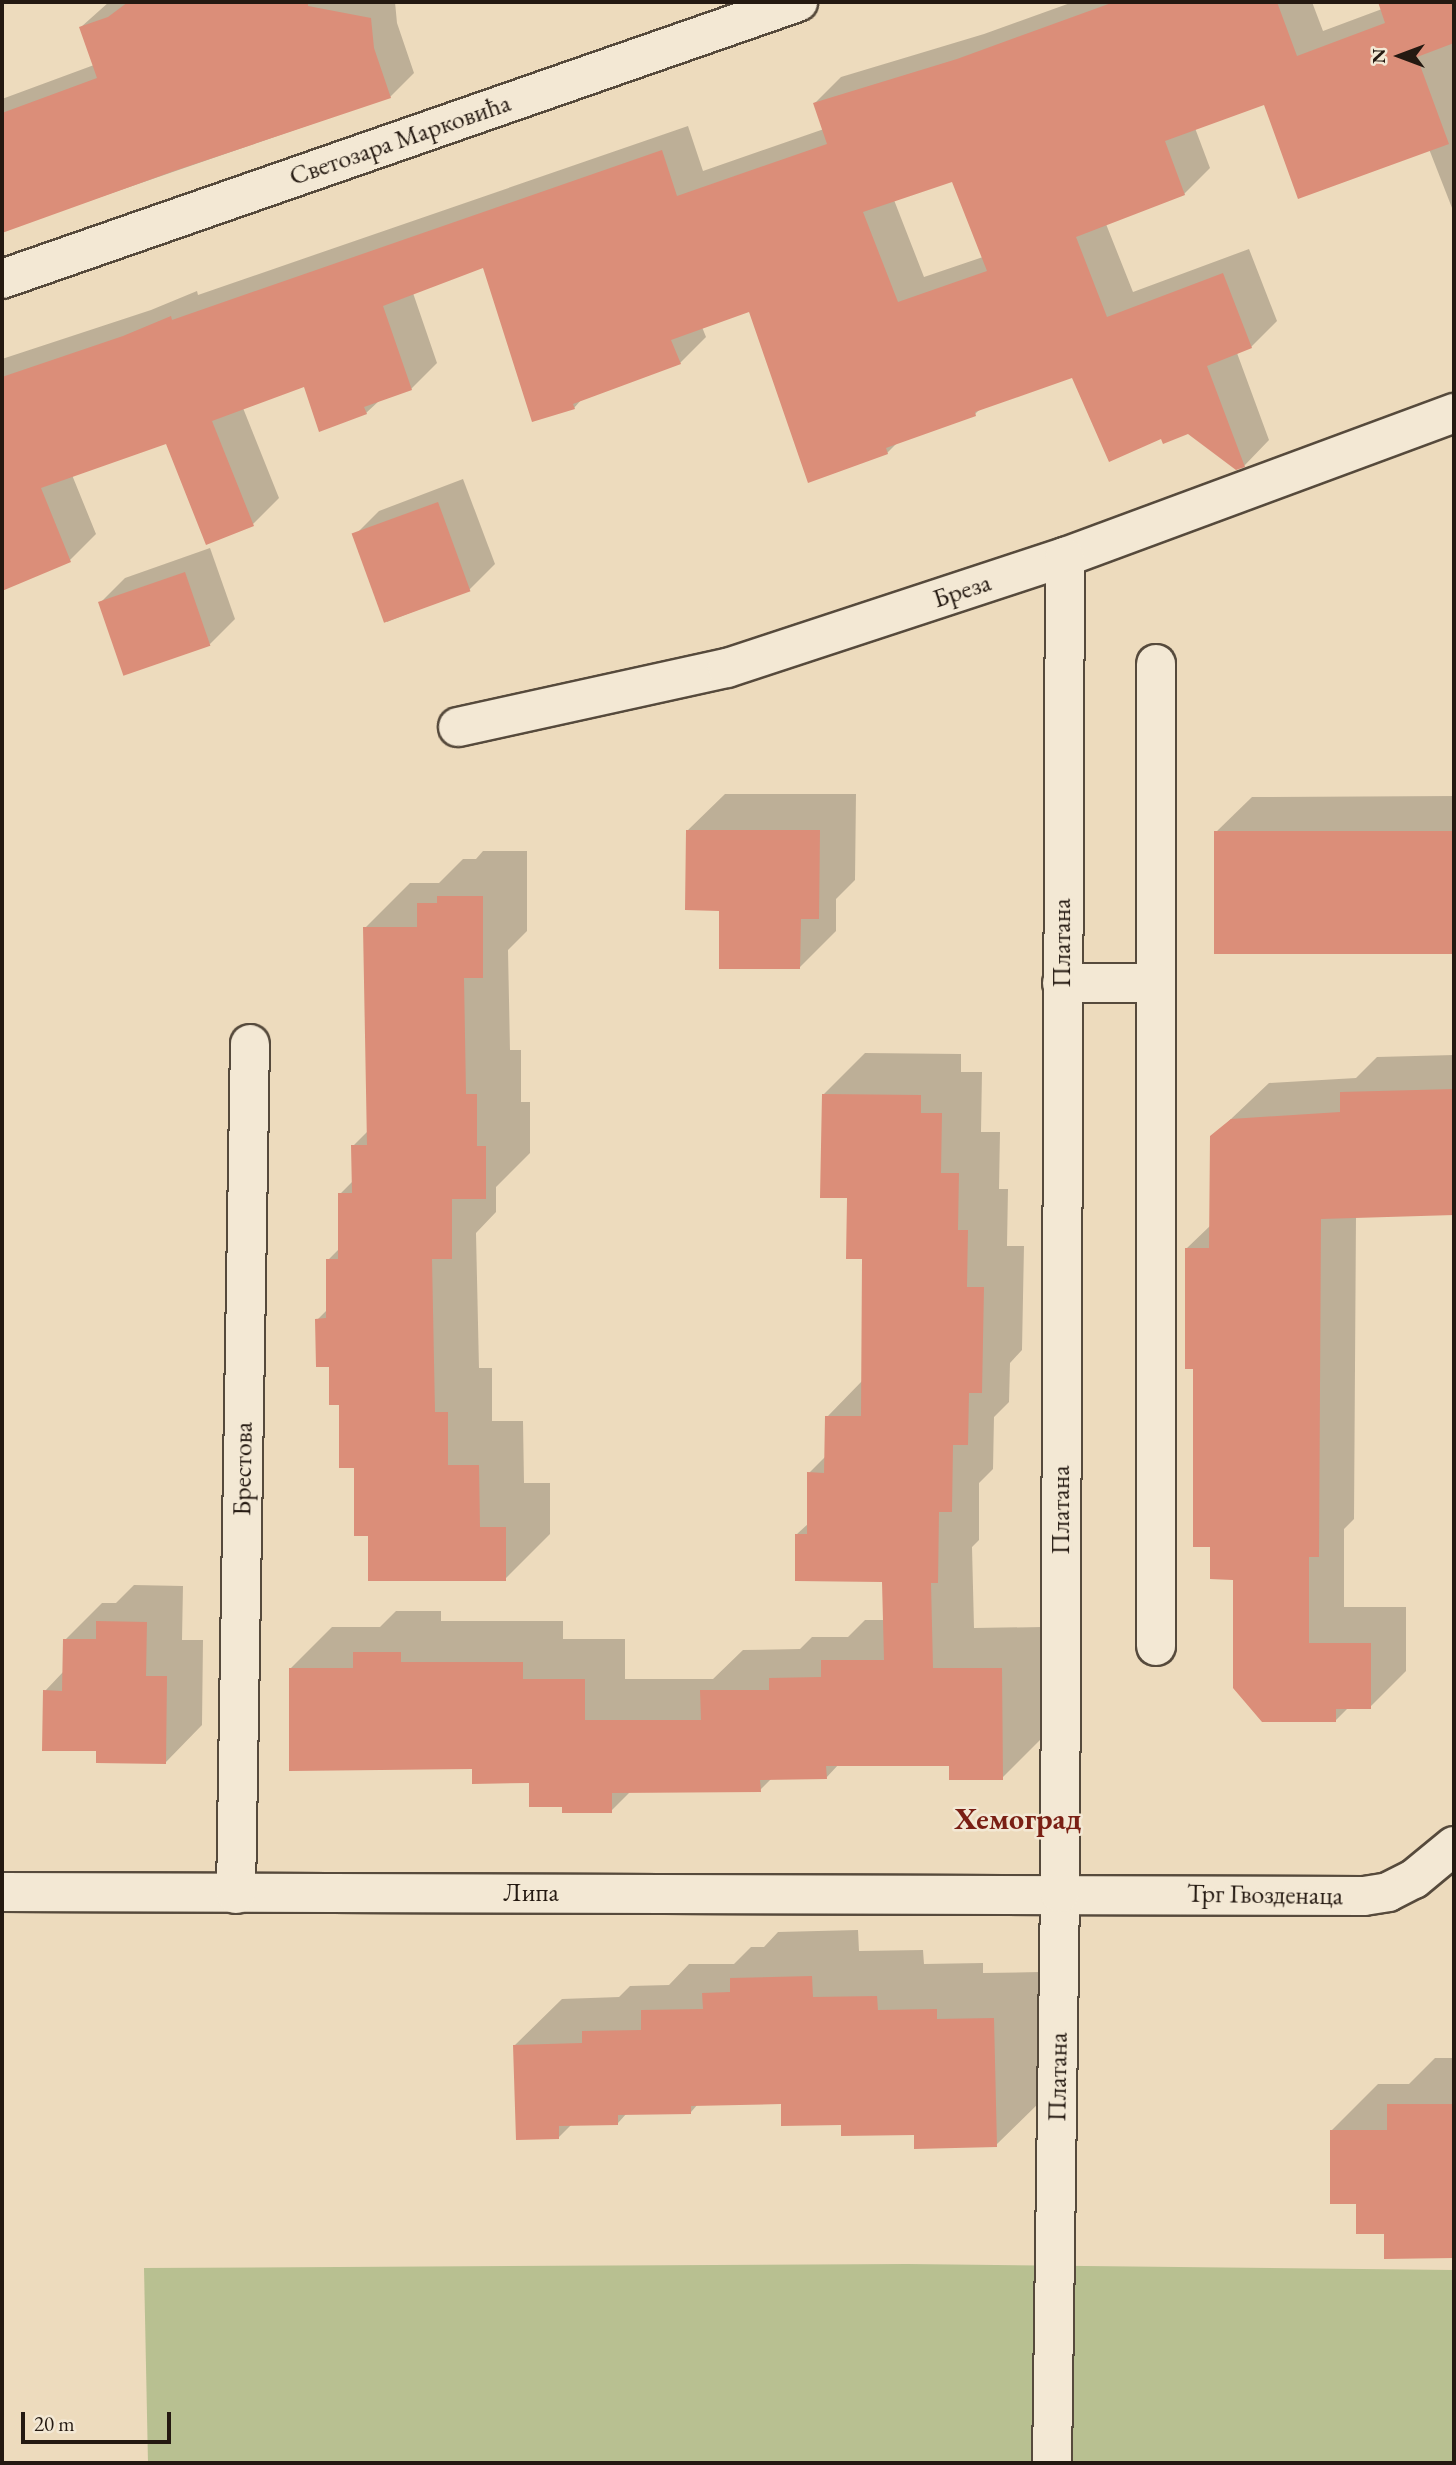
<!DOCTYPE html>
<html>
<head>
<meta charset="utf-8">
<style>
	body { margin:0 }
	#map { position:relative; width:1456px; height:2465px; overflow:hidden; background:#eddbbd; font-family:"EB Garamond",serif }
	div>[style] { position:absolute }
	.green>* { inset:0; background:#b8c091 }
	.shadow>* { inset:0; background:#0003 }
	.building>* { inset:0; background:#db8e79; transform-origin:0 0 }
	.roads { filter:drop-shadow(2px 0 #564a3c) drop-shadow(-2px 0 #564a3c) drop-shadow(0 2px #564a3c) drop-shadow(0 -2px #564a3c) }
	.minor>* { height:38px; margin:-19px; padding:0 19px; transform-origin:19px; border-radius:19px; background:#f3e8d4 }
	span { translate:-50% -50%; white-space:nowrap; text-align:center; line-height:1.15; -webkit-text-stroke:5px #f3e8d4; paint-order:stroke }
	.street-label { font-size:26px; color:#241911 }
	.quarter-label { font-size:30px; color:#7a1f14; font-weight:700 }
	.frame { position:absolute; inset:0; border:4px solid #241911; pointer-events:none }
	.north { position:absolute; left:1365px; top:21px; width:70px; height:70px; -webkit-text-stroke:5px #f3e8d4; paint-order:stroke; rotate:270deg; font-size:19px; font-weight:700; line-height:28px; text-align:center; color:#241911 }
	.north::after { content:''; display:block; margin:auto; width:24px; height:32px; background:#241911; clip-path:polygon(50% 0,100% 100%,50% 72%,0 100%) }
	.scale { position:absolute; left:21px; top:2412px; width:150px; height:32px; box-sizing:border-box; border:4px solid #241911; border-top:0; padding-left:9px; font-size:21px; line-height:24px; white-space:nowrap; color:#241911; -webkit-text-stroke:5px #f3e8d4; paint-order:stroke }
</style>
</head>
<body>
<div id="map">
	<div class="green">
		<i style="clip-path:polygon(907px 2264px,1454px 2270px,1454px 2463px,148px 2463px,144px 2268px)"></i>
	</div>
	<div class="shadow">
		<i style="clip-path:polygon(109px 2px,395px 2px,397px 23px,414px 73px,390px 97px,2px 231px,2px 99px,94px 65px,81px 27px)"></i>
		<i style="clip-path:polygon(evenodd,1073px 2px,1312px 2px,1323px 31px,1382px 9px,1379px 2px,1454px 2px,1454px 213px,1429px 149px,1265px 103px,1195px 128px,1210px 168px,1184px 194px,1106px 224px,1133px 292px,1249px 249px,1277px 321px,1251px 347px,1237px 353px,1269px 440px,1244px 466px,1188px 432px,1073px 376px,982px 407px,975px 414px,898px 442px,887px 453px,750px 310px,702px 327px,706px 337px,680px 363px,582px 399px,574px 408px,484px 266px,413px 293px,437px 363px,411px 389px,380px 400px,366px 413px,305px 385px,243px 408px,279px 498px,253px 524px,167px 442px,72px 475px,96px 534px,70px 560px,2px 589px,2px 516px,8px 513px,2px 498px,2px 359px,151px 310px,197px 291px,198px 295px,688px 126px,703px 171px,824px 129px,815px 103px,841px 77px,984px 34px,1073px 2px,953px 179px,983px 257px,924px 277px,894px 200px,953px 179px)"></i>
		<i style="clip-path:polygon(463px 479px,495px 564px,470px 589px,387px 622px,354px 536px,379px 511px)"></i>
		<i style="clip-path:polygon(210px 548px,235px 619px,210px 644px,100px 603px,125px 578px)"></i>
		<i style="clip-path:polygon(725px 794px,856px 794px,855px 880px,836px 899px,836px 931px,799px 968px,721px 909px,688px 830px)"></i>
		<i style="clip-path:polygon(1454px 796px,1454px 953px,1216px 954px,1215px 833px,1252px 797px)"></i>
		<i style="clip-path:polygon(483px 851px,527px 851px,527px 931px,508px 950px,510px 1050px,521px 1050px,521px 1102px,530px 1102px,530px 1153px,496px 1187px,496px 1212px,476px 1233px,479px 1368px,492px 1368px,492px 1421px,523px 1421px,524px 1483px,550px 1483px,550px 1534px,505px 1579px,370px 1534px,341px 1404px,317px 1320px,328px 1309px,328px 1260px,340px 1248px,340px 1194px,354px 1180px,353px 1146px,369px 1130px,365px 928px,410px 883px,439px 883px,463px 859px,476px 859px)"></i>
		<i style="clip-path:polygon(865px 1053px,961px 1054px,961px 1072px,982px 1072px,981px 1132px,1000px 1132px,999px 1189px,1008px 1189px,1007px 1246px,1024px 1246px,1022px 1350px,1010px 1363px,1009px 1402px,994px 1417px,993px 1469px,979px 1483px,979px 1540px,972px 1547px,974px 1628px,1043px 1627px,1043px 1737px,1002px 1778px,951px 1764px,839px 1764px,826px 1778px,772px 1778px,760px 1790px,631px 1791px,611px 1811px,564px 1805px,531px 1782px,473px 1767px,291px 1668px,332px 1627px,380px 1627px,396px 1611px,441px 1611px,441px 1621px,563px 1621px,563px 1639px,625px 1639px,625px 1679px,713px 1679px,743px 1650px,800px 1649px,812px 1637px,848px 1637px,865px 1620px,885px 1620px,883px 1581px,797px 1534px,809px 1523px,809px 1473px,826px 1456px,827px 1417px,863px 1380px,864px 1257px,824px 1094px)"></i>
		<i style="clip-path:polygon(1454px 1055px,1454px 1213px,1356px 1216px,1354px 1519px,1344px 1529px,1344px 1607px,1406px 1607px,1406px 1671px,1370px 1707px,1349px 1707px,1336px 1720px,1212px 1546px,1194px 1367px,1187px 1248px,1211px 1225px,1212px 1137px,1269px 1083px,1356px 1078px,1377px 1057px)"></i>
		<i style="clip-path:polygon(134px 1585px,183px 1586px,182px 1640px,203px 1640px,202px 1725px,166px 1762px,98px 1749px,45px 1691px,64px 1671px,65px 1640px,102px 1603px,116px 1603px)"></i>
		<i style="clip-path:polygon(858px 1930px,859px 1951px,923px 1950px,924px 1964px,983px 1963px,983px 1973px,1040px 1972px,1043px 2099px,996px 2145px,842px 2123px,783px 2102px,698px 2104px,691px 2112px,627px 2113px,618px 2123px,572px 2124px,559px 2137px,515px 2045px,562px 1999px,619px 1997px,630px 1986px,669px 1985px,689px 1964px,734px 1964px,751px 1947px,764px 1947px,778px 1932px)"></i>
		<i style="clip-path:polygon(1435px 2058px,1454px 2058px,1454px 2256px,1386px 2257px,1386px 2232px,1358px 2202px,1331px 2131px,1378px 2084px,1409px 2084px)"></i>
	</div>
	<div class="building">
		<i style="clip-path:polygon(128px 2px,308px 2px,308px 6px,371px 18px,374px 48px,391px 98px,174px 171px,2px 233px,2px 113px,97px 78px,79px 27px,108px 17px)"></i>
		<i style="clip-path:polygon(evenodd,1114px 2px,1277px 2px,1297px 56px,1385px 23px,1378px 2px,1454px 2px,1454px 43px,1417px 57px,1449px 144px,1298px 199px,1264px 105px,1165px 141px,1185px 195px,1076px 237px,1107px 317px,1223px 273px,1252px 348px,1207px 366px,1245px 467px,1236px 470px,1188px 434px,1163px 444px,1161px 439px,1109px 462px,1072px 378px,975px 412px,976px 416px,886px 448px,888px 454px,808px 483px,749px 312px,671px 340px,681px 364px,573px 404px,575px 409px,532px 422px,483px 268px,383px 306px,412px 390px,364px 407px,367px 414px,319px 432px,304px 387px,212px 421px,254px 526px,206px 545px,166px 444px,41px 488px,71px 562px,2px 591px,2px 377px,123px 336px,171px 316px,172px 320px,662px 150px,677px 196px,827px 144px,813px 103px,957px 59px,1114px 2px,952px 182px,987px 271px,898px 302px,863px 212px,952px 182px)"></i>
		<i style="left:438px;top:502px;width:95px;height:92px;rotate:70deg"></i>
		<i style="left:185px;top:572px;width:78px;height:92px;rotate:71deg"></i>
		<i style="clip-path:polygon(686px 830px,820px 830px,819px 919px,801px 919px,800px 969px,719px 969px,719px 911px,685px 910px)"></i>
		<i style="left:1454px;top:831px;width:123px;height:240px;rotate:90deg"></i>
		<i style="clip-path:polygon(437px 896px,483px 896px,483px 978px,464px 978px,466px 1094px,477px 1094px,477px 1146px,486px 1146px,486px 1199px,452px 1199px,452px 1259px,432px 1259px,435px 1412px,448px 1412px,448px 1465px,479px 1465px,480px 1527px,506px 1527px,506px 1581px,368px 1581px,368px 1536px,354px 1536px,354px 1468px,339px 1468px,339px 1405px,329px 1405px,329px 1367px,316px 1367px,315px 1319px,326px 1318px,326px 1259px,338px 1259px,338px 1193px,352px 1193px,351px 1145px,367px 1145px,363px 927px,417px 927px,417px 903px,437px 903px)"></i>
		<i style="clip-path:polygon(1454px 1089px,1454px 1215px,1321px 1219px,1319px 1557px,1309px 1557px,1309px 1643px,1371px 1643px,1371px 1709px,1336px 1709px,1336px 1722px,1262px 1722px,1233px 1688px,1233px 1580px,1210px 1579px,1210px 1547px,1193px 1547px,1193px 1369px,1185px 1369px,1185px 1248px,1209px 1248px,1210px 1136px,1231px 1119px,1340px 1112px,1340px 1092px)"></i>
		<i style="clip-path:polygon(822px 1094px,921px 1095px,921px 1113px,942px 1113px,941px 1173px,959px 1173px,958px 1230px,968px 1230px,967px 1287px,984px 1287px,982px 1393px,969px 1393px,968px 1445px,953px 1445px,952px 1512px,939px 1512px,938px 1583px,931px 1583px,933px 1668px,1002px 1668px,1003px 1780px,949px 1780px,949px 1766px,826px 1766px,827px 1779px,760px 1780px,761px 1792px,612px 1793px,612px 1813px,562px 1813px,562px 1807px,529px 1807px,529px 1783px,472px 1784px,472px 1769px,289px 1771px,289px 1668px,353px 1668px,353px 1652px,401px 1652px,401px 1662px,523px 1662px,523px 1679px,585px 1679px,585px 1720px,701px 1720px,700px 1690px,769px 1690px,769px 1678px,821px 1677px,821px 1660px,884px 1660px,882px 1582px,795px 1581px,795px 1534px,807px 1534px,807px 1472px,824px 1473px,825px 1416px,861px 1416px,862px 1259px,846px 1259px,847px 1198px,820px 1198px)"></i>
		<i style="clip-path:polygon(96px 1621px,147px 1622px,146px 1676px,167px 1676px,166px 1764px,96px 1763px,96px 1751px,42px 1751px,43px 1690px,62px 1691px,63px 1639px,96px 1639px)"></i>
		<i style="clip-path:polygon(812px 1976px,813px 1997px,877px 1996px,878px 2010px,937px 2009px,937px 2019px,994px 2018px,997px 2147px,914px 2149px,914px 2135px,841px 2136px,841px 2125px,781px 2126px,781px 2104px,691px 2106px,691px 2114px,618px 2115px,618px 2125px,559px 2126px,559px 2139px,516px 2140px,513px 2045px,582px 2043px,582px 2031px,641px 2030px,641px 2010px,703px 2009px,702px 1993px,730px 1992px,730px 1978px)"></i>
		<i style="clip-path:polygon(1387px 2104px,1454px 2104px,1454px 2258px,1384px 2259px,1384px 2234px,1356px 2234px,1356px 2204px,1330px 2204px,1330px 2130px,1387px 2130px)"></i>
	</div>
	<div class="roads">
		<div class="minor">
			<i style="left:2px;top:279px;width:843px;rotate:-19.19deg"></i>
			<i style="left:1156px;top:664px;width:982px;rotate:90deg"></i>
			<i style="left:458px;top:727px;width:275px;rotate:-12.4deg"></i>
			<i style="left:727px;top:668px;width:356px;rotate:-18.2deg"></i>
			<i style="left:1065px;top:557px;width:415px;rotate:-20.3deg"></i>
			<i style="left:1062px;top:983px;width:94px"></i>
			<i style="left:2px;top:1892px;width:1362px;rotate:0.17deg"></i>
			<i style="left:1364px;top:1896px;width:24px;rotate:-9deg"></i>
			<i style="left:1388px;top:1892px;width:29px;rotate:-27deg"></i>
			<i style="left:1414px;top:1879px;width:52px;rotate:-39.5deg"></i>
			<i style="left:236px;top:1894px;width:850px;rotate:-89.06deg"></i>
			<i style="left:1052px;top:2463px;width:570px;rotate:-89.2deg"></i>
			<i style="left:1060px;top:1893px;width:1336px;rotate:-89.79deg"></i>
		</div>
	</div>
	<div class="street-label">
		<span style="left:400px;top:140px;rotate:-19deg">Светозара Марковића</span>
		<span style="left:962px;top:591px;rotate:-18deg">Бреза</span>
		<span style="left:1062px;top:943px;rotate:-90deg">Платана</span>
		<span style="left:243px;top:1469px;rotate:-89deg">Брестова</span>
		<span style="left:1061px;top:1510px;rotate:-90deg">Платана</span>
		<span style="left:531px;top:1893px">Липа</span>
		<span style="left:1265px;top:1895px;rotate:1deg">Трг Гвозденаца</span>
		<span style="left:1058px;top:2077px;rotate:-89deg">Платана</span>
	</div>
	<div class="quarter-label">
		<span style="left:1018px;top:1819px">Хемоград</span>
	</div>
	<div class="frame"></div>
	<div class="north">N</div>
	<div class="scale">20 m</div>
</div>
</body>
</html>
